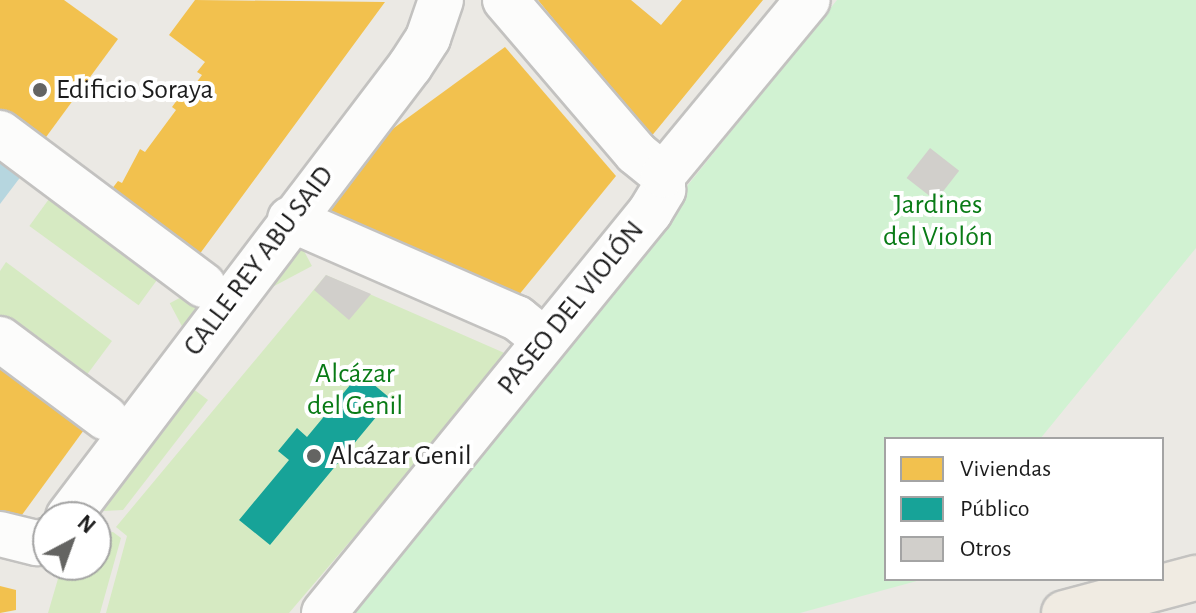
<!DOCTYPE html>
<html>
<head>
<meta charset="utf-8">
<style>
	body { margin:0 }
	#map { position:relative; width:1196px; height:613px; overflow:hidden; background:#ebe9e4; font-family:"Alegreya Sans",sans-serif }
	div>[style] { position:absolute }
	.grass>* { inset:0; background:#d6eac2; transform-origin:0 0 }
	.park>* { inset:0; background:#d1f2d2 }
	.water>* { inset:0; background:#b6d6df }
	.homes>* { inset:0; background:#f2c14e }
	.public>* { inset:0; background:#17a398 }
	.building>* { inset:0; background:#d1cfcb; transform-origin:0 0 }
	.roads { filter:drop-shadow(2px 0 #c3c2c0) drop-shadow(-2px 0 #c3c2c0) drop-shadow(0 2px #c3c2c0) drop-shadow(0 -2px #c3c2c0) }
	.street>* { height:44px; margin:-22px; padding:0 22px; transform-origin:22px; border-radius:22px; background:#fcfcfb }
	.primary>* { height:44px; margin:-22px; padding:0 22px; transform-origin:22px; border-radius:22px; background:#f0ebe2 }
	.dots>* { width:22px; height:22px; translate:-50% -50%; box-sizing:border-box; border:4px solid #fff; border-radius:50% }
	span { translate:-50% -50%; white-space:nowrap; text-align:center; line-height:1.15; -webkit-text-stroke:8px #fff; paint-order:stroke }
	.poi-label { font-size:28px; color:#1c1c1c }
	.left { translate:0 -50%; text-align:left }
	.park-label { font-size:28px; color:#097b16 }
	.street-label { font-size:28px; color:#1c1c1c }
	.legend { position:absolute; left:884px; top:437px; width:280px; height:144px; box-sizing:border-box; background:#fff; border:2px solid #a4a4a4; margin:0; padding:10px 14px; list-style:none; font-size:24px; color:#1c1c1c }
	.legend li { display:flex; align-items:center; gap:16px; height:40px }
	.legend b { width:40px; border:2px solid #a4a4a4 }
	.north { position:absolute; left:32px; top:501px; width:80px; height:80px; box-sizing:border-box; background:#fff; border:2px solid #a4a4a4; border-radius:50%; rotate:41deg; font-size:22px; font-weight:700; line-height:32px; text-align:center; color:#1c1c1c }
	.north::after { content:''; display:block; margin:auto; width:28px; height:36px; background:#646462; clip-path:polygon(50% 0,100% 100%,50% 72%,0 100%) }
</style>
</head>
<body>
<div id="map">
	<div class="grass">
		<i style="left:57px;top:188px;width:135px;height:47px;rotate:36deg"></i>
		<i style="left:296px;top:236px;width:34px;height:143px;rotate:62deg"></i>
		<i style="clip-path:polygon(6px 262px,112px 341px,83px 380px,0 318px,0 271px)"></i>
		<i style="clip-path:polygon(326px 275px,509px 355px,289px 613px,106px 613px,127px 536px,116px 527px)"></i>
		<i style="clip-path:polygon(184px 382px,208px 400px,123px 510px,84px 512px)"></i>
		<i style="clip-path:polygon(113px 532px,121px 538px,100px 613px,48px 613px,62px 565px,96px 565px,96px 533px)"></i>
	</div>
	<div class="park">
		<i style="clip-path:polygon(837px 0,1196px 0,1196px 248px,1040px 439px,886px 439px,886px 579px,924px 579px,800px 613px,343px 613px)"></i>
	</div>
	<div class="water">
		<i style="clip-path:polygon(0 146px,28px 167px,0 204px)"></i>
	</div>
	<div class="homes">
		<i style="clip-path:polygon(0 0,64px 0,118px 39px,38px 148px,0 121px)"></i>
		<i style="clip-path:polygon(195px 0,385px 2px,196px 259px,111px 190px,118px 181px,122px 183px,140px 149px,145px 152px,176px 110px,172px 107px,180px 96px,184px 99px,202px 75px,197px 72px,205px 62px,169px 35px)"></i>
		<i style="clip-path:polygon(538px 0,631px 0,661px 25px,682px 0,763px 0,650px 138px)"></i>
		<i style="clip-path:polygon(505px 47px,616px 176px,505px 312px,312px 215px,365px 149px)"></i>
		<i style="clip-path:polygon(0 355px,89px 423px,19px 519px,0 513px)"></i>
		<i style="clip-path:polygon(0 586px,16px 590px,16px 610px,0 613px)"></i>
	</div>
	<div class="public">
		<i style="clip-path:polygon(360px 373px,391px 399px,270px 545px,239px 520px,289px 460px,278px 451px,297px 428px,307px 437px)"></i>
	</div>
	<div class="building">
		<i style="left:930px;top:148px;width:37px;height:38px;rotate:38deg"></i>
		<i style="clip-path:polygon(326px 275px,371px 294px,349px 320px,314px 290px)"></i>
	</div>
	<div class="roads">
		<div class="street">
			<i style="left:505px;top:0;width:201px;rotate:49.4deg"></i>
			<i style="left:636px;top:153px;width:35px;rotate:39deg"></i>
			<i style="left:0;top:133px;width:254px;rotate:36.8deg"></i>
			<i style="left:290px;top:219px;width:248px;rotate:23.6deg"></i>
			<i style="left:517px;top:318px;width:35px;rotate:39deg"></i>
			<i style="left:0;top:339px;width:132px;rotate:36.7deg"></i>
			<i style="left:68px;top:517px;width:566px;rotate:-52.83deg"></i>
			<i style="left:410px;top:66px;width:33px;rotate:-57deg"></i>
			<i style="left:428px;top:38px;width:40px;rotate:-71.1deg"></i>
			<i style="left:0;top:534px;width:38px;rotate:14deg"></i>
			<i style="left:37px;top:543px;width:11px;rotate:-15deg"></i>
			<i style="left:324px;top:613px;width:517px;rotate:-50.89deg"></i>
			<i style="left:650px;top:212px;width:26px;rotate:-59deg"></i>
			<i style="left:663px;top:190px;width:15px;rotate:-90deg"></i>
			<i style="left:663px;top:175px;width:227px;rotate:-50.4deg"></i>
		</div>
		<div class="primary">
			<i style="left:1064px;top:613px;width:137px;rotate:-14.9deg"></i>
		</div>
	</div>
	<div class="dots">
		<i style="left:40px;top:90px;background:#646462"></i>
		<i style="left:314px;top:456px;background:#646462"></i>
	</div>
	<div class="poi-label">
		<span class="left" style="left:56px;top:90px">Edificio Soraya</span>
		<span class="left" style="left:330px;top:456px">Alcázar Genil</span>
	</div>
	<div class="park-label">
		<span style="left:938px;top:221px">Jardines<br>del Violón</span>
		<span style="left:355px;top:390px">Alcázar<br>del Genil</span>
	</div>
	<div class="street-label">
		<span style="left:259px;top:261px;rotate:-53deg">CALLE REY ABU SAID</span>
		<span style="left:571px;top:308px;rotate:-51deg">PASEO DEL VIOLÓN</span>
	</div>
	<ul class="legend">
	<li><b style="height:22px;background:#f2c14e"></b>Viviendas</li>
	<li><b style="height:22px;background:#17a398"></b>Público</li>
	<li><b style="height:22px;background:#d1cfcb"></b>Otros</li>
	</ul>
	<div class="north">N</div>
</div>
</body>
</html>
